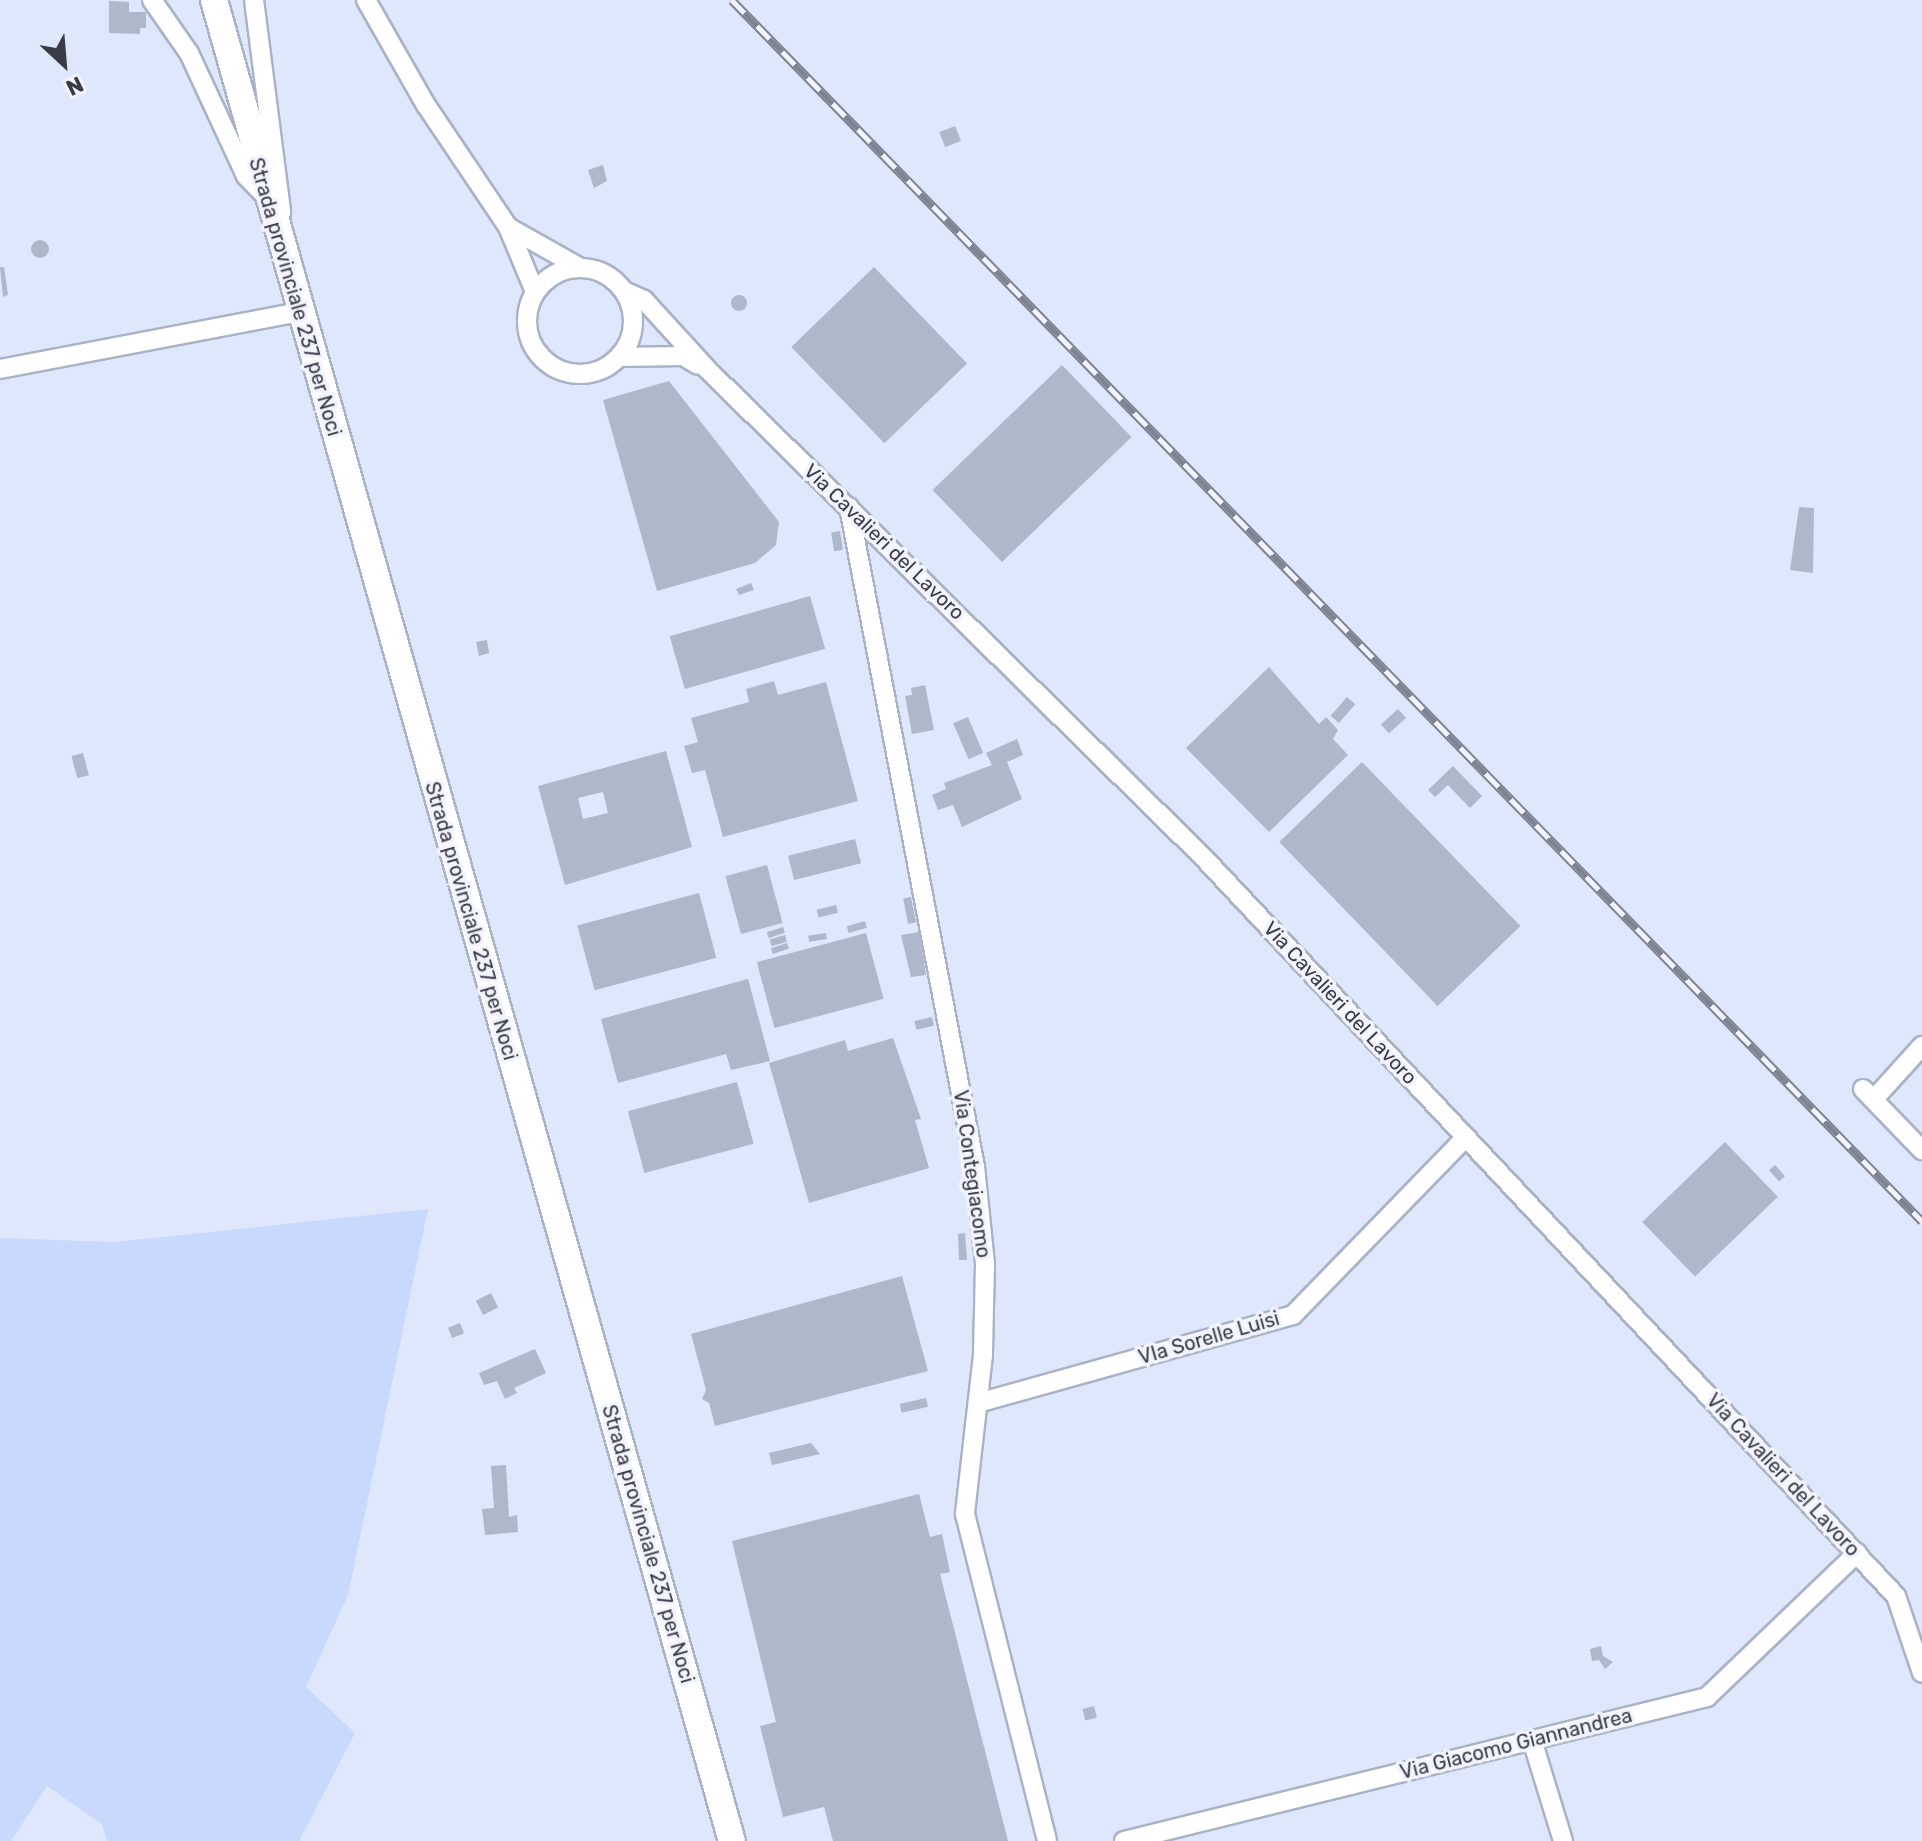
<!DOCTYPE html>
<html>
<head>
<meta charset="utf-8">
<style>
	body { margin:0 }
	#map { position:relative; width:1922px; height:1841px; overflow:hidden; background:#dee7fc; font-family:Rubik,sans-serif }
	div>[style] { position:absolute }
	.green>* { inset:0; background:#c9d8fd }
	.building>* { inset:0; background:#afb7cb; transform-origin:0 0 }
	.round { border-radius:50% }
	.roads { filter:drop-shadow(2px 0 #aab2c6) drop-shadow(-2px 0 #aab2c6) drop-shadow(0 2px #aab2c6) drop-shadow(0 -2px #aab2c6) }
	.minor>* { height:18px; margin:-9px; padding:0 9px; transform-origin:9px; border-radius:9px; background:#fff }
	.minor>.ring { margin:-9px; padding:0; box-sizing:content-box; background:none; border:18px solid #fff; border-radius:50% }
	.secondary>* { height:26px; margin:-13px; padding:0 13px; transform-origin:13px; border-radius:13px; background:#fff }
	.rail>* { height:9px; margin-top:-4.5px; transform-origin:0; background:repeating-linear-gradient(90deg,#f1f4fc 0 18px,#7e8391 0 36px); box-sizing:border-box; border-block:2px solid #7e8391 }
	span { translate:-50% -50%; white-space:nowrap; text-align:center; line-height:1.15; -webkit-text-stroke:7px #f1f4fc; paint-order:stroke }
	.street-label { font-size:20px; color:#393c44 }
	.north { position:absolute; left:24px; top:24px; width:80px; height:80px; -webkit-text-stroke:6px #f1f4fc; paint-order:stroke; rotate:154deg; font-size:22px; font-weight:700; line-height:32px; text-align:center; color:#393c44 }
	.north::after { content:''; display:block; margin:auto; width:28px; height:36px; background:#393c44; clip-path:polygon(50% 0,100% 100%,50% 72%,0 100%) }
</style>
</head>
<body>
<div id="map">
	<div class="green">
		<i style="clip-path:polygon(428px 1209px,348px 1595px,306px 1687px,355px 1733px,299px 1841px,107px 1841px,102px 1824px,47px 1786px,11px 1841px,0 1841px,0 1238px,115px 1242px)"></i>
	</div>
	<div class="building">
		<i style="clip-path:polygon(109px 1px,129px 2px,129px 12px,146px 12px,146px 28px,140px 28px,140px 34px,109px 33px)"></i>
		<i style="left:955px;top:126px;width:16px;height:17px;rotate:68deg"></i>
		<i style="clip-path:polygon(603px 165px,607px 181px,594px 188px,588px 170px)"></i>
		<i class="round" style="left:31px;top:240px;width:18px;height:18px"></i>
		<i style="clip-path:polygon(0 267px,4px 267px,8px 295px,3px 297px)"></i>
		<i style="left:874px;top:267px;width:134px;height:115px;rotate:46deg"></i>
		<i class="round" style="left:731px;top:295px;width:16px;height:16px"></i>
		<i style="left:1062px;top:365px;width:100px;height:180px;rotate:46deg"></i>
		<i style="clip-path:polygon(669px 381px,779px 522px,776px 545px,755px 563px,657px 591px,603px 400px)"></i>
		<i style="clip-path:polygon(1799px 507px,1814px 508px,1813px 573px,1790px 570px)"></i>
		<i style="left:840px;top:531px;width:19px;height:9px;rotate:81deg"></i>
		<i style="clip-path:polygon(751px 583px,754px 590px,739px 595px,736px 589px)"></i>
		<i style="left:810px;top:596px;width:55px;height:146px;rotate:74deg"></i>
		<i style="clip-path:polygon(487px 640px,489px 653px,479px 656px,476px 642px)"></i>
		<i style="clip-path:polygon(1269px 667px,1319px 724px,1326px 717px,1338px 730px,1333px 739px,1348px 755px,1269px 832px,1186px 748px)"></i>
		<i style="clip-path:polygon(774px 681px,778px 695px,826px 682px,858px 801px,723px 837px,705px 770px,692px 773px,684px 746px,698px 742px,691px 718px,749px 702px,746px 689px)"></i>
		<i style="clip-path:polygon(925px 685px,934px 730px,912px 734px,905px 696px,912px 695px,911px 688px)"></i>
		<i style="left:1347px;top:697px;width:11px;height:25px;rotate:41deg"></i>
		<i style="left:1398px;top:709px;width:12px;height:23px;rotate:48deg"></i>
		<i style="left:968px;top:717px;width:39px;height:16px;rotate:67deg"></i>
		<i style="clip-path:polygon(1017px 739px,1023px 755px,1007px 762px,1022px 799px,962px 827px,953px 805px,938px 810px,932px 795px,946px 789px,944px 783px,992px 765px,986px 753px)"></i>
		<i style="clip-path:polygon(evenodd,666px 751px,692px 847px,565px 885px,538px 786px,666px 751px,603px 792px,608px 813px,583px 819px,578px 798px,603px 792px)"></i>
		<i style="left:83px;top:753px;width:23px;height:12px;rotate:75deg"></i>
		<i style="left:1362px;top:762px;width:228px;height:115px;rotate:46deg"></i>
		<i style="clip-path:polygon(1453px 766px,1482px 796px,1470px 808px,1448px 785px,1435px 797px,1428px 790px)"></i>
		<i style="left:855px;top:839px;width:25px;height:69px;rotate:76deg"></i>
		<i style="left:767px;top:865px;width:60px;height:43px;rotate:75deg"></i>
		<i style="left:699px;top:893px;width:67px;height:126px;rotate:75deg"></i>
		<i style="left:911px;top:897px;width:26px;height:8px;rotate:79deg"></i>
		<i style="left:836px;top:905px;width:8px;height:20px;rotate:76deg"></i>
		<i style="left:865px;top:921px;width:7px;height:19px;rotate:74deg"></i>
		<i style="left:783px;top:927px;width:6px;height:17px;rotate:72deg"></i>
		<i style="clip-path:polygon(919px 932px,926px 975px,911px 977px,901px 935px)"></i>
		<i style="left:826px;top:933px;width:6px;height:18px;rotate:81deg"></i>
		<i style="left:866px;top:933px;width:68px;height:113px;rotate:75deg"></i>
		<i style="left:785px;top:935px;width:7px;height:16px;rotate:74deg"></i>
		<i style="left:787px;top:943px;width:6px;height:17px;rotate:72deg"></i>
		<i style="clip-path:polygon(748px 979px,770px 1061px,731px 1070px,726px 1054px,618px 1083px,601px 1019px)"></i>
		<i style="left:932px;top:1017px;width:9px;height:18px;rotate:77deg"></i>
		<i style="clip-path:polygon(893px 1038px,921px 1119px,915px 1120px,929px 1168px,809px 1203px,769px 1063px,845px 1040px,848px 1051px)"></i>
		<i style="left:737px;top:1082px;width:64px;height:113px;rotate:75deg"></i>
		<i style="left:1725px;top:1142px;width:76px;height:115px;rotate:46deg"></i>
		<i style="left:1775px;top:1165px;width:15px;height:8px;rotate:48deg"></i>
		<i style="clip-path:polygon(965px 1233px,967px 1260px,959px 1260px,958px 1234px)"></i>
		<i style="clip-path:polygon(902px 1276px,928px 1371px,715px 1426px,709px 1403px,702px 1399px,706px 1390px,691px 1334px)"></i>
		<i style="left:491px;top:1293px;width:16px;height:17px;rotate:63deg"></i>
		<i style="left:460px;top:1323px;width:11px;height:13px;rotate:68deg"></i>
		<i style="clip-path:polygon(535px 1349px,546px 1373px,514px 1388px,517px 1393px,505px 1399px,497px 1381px,484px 1385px,479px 1373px)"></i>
		<i style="left:926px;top:1398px;width:9px;height:27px;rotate:77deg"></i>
		<i style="clip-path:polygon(811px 1443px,820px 1454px,772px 1465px,769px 1453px)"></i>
		<i style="clip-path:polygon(506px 1465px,509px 1517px,517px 1515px,518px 1532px,485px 1535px,482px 1509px,494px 1508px,491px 1466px)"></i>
		<i style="clip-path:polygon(919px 1494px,930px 1537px,942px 1534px,950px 1572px,940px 1574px,1008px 1841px,833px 1841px,824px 1807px,783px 1817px,760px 1726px,776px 1722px,732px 1541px)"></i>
		<i style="clip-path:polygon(1601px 1646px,1603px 1656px,1613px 1662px,1605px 1669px,1599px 1660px,1592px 1661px,1590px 1649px)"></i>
		<i style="left:1094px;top:1706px;width:12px;height:12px;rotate:76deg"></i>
	</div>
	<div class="roads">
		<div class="minor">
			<i style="left:152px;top:0;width:65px;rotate:55.1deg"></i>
			<i style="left:189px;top:53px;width:136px;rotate:65.1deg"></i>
			<i style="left:246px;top:176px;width:29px;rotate:46deg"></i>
			<i style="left:254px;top:0;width:214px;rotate:82.7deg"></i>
			<i style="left:366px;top:0;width:121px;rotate:60.3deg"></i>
			<i style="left:426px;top:105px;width:147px;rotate:56.1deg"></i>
			<i style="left:508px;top:227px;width:70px;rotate:67.4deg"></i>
			<i style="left:508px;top:227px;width:81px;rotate:29.4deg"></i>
			<i class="ring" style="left:527px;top:268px;width:88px;height:88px"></i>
			<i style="left:624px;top:291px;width:22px;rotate:24deg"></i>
			<i style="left:644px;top:300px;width:95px;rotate:47.6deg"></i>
			<i style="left:708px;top:370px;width:694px;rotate:44.53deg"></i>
			<i style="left:1203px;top:857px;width:1013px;rotate:46.84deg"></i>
			<i style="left:1896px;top:1596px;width:81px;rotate:71.3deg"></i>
			<i style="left:619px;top:357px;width:64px;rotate:-0.9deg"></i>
			<i style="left:683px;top:356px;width:17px;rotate:31deg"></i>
			<i style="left:0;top:369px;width:303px;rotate:-10.8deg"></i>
			<i style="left:849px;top:507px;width:672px;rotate:79.19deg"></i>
			<i style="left:975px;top:1167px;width:98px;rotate:84.1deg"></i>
			<i style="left:985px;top:1264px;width:91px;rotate:91.3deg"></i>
			<i style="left:983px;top:1355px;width:160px;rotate:96.5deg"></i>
			<i style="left:965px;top:1514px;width:337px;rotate:75.9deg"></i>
			<i style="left:1863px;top:1089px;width:85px;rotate:46deg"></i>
			<i style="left:1874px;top:1099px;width:72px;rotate:-47.8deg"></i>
			<i style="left:978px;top:1403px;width:327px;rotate:-15.6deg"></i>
			<i style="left:1293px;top:1315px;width:248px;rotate:-45.8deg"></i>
			<i style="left:1532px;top:1740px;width:106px;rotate:72.9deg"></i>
			<i style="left:1124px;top:1841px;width:601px;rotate:-13.87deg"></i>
			<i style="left:1707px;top:1697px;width:208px;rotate:-43.8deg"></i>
		</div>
		<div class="secondary">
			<i style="left:214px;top:0;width:1912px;rotate:74.29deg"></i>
		</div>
	</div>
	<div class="rail">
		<i style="left:732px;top:0;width:1705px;rotate:45.74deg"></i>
	</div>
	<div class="street-label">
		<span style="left:295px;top:297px;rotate:74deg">Strada provinciale 237 per Noci</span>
		<span style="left:884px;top:542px;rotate:44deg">Via Cavalieri del Lavoro</span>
		<span style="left:471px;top:921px;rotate:74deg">Strada provinciale 237 per Noci</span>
		<span style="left:1340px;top:1003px;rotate:47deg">Via Cavalieri del Lavoro</span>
		<span style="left:972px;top:1174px;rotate:82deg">Via Contegiacomo</span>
		<span style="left:1209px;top:1338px;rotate:-16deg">VIa Sorelle Luisi</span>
		<span style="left:1783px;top:1475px;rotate:47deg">Via Cavalieri del Lavoro</span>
		<span style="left:648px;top:1544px;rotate:74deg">Strada provinciale 237 per Noci</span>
		<span style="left:1516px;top:1744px;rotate:-14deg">Via Giacomo Giannandrea</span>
	</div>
	<div class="north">N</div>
</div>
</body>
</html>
